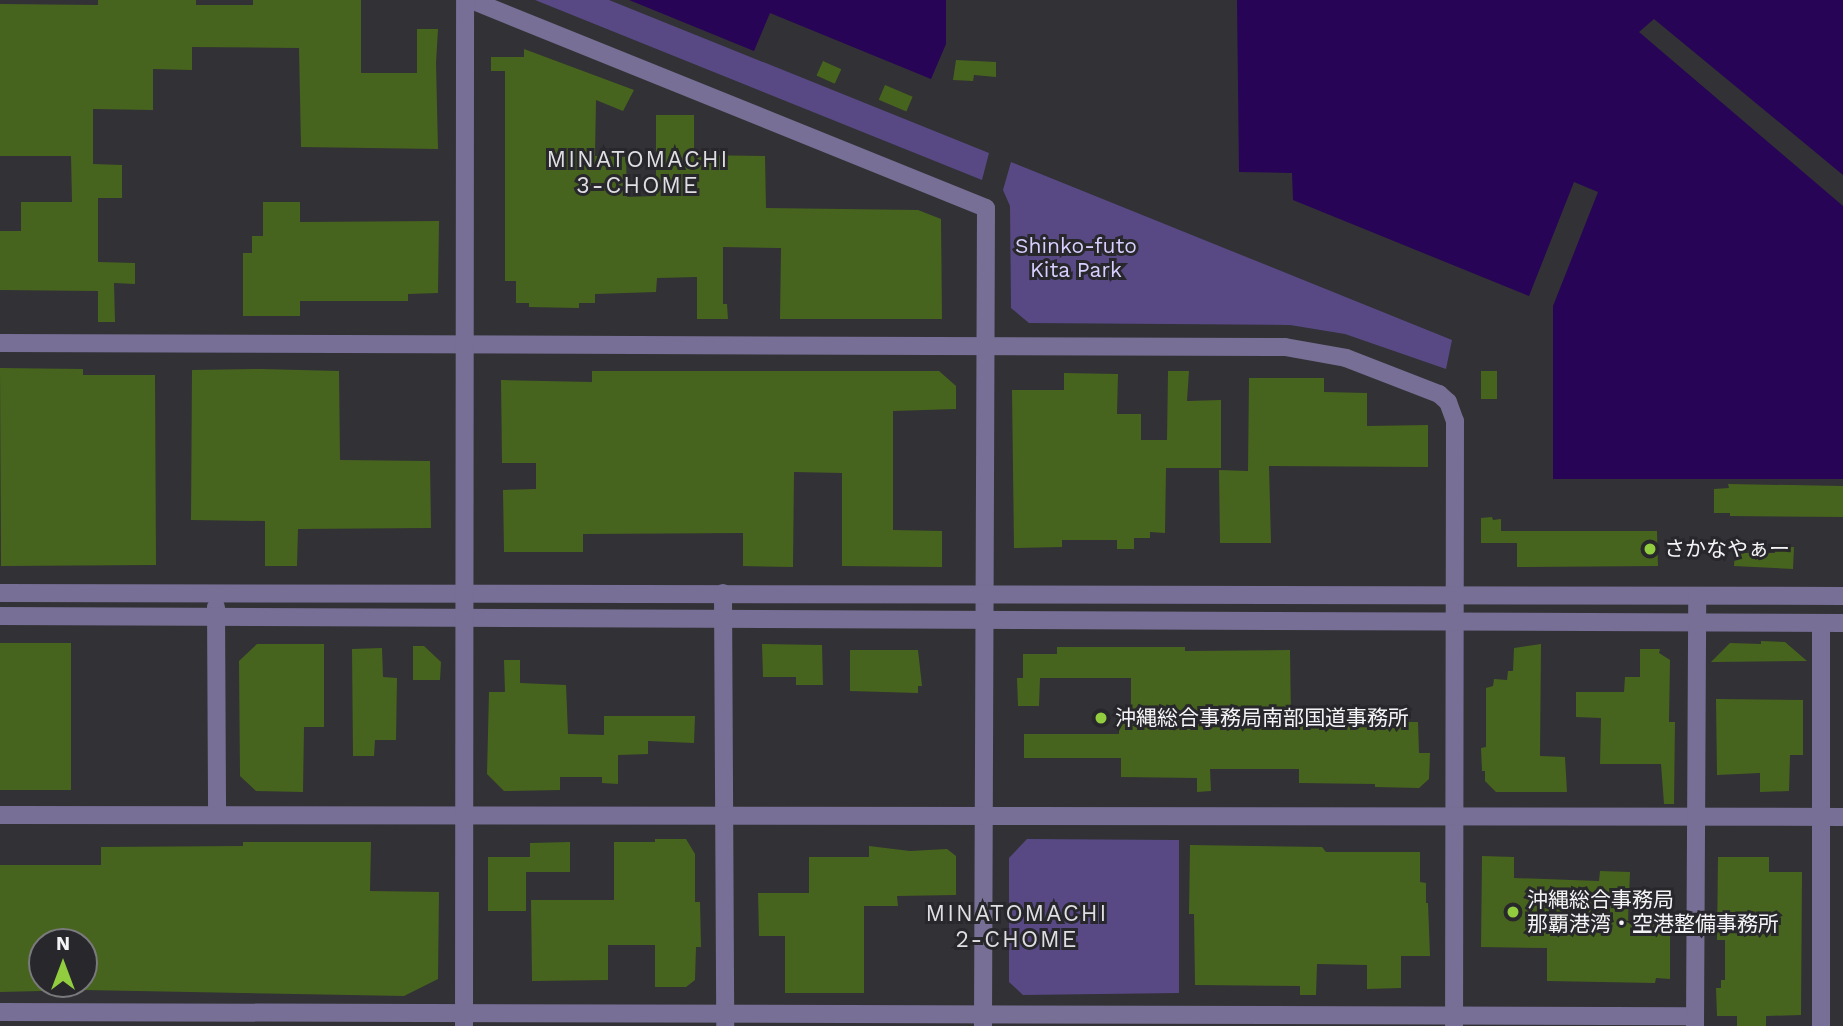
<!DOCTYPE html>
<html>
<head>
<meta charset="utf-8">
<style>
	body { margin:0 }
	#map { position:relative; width:1843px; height:1026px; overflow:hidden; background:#323135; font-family:"Work Sans","Noto Sans JP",sans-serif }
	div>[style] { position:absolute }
	.green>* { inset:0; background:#584985 }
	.water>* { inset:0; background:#270456 }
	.building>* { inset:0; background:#47641e; transform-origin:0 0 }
	.tertiary>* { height:18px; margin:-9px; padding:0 9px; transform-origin:9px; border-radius:9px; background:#776f95 }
	.dots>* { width:19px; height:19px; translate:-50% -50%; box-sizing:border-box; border:4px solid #28272b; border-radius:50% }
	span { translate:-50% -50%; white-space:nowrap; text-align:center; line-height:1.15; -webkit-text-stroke:6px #28272b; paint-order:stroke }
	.park-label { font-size:21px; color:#d8cffe }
	.poi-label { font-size:21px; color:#f4f4f6 }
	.left { translate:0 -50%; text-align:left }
	.neighbourhood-label { font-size:23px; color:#dfdfe3; letter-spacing:2px }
	.north { position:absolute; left:28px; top:928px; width:70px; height:70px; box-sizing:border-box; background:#28272b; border:2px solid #7a797c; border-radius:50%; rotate:0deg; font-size:19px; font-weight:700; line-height:28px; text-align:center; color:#f4f4f6 }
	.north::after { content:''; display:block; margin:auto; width:24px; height:32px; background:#92cd3f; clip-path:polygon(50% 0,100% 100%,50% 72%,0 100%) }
</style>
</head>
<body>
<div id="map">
	<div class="green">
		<i style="clip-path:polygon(535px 0,609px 0,989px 153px,982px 180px)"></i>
		<i style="clip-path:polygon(1011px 162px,1452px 340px,1446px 369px,1345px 334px,1290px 325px,1029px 323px,1011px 308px,1010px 206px,1003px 190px)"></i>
		<i style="clip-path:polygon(1027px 839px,1179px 840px,1179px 993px,1023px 995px,1009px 982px,1009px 858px)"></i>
	</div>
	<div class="water">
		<i style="clip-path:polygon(629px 0,946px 0,946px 44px,931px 79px,770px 13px,754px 51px)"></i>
		<i style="clip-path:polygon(1237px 0,1843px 0,1843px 175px,1654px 19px,1639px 32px,1843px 206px,1843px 479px,1553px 479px,1553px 306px,1598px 192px,1574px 182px,1529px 296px,1293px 200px,1292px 173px,1239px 172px)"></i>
	</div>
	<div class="building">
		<i style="clip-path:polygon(98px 0,196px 0,196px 5px,253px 5px,253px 0,361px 0,361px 73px,417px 73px,417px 29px,438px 29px,436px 63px,438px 149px,301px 147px,299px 48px,192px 47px,192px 70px,153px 69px,153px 110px,93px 109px,93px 164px,122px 165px,122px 198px,98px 198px,98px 262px,135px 263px,135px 284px,114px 283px,115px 322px,98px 322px,98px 291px,0 290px,0 231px,21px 231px,21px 202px,72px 202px,71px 156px,0 156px,0 4px,98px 5px)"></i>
		<i style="clip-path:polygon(524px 49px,634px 90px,623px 111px,596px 100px,595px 156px,626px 157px,627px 197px,656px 196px,656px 115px,694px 115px,694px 155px,765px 156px,766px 208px,918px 210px,941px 219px,942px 319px,780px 319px,781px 248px,723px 247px,723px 304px,727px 304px,728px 319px,697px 319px,697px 277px,657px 278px,656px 292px,595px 294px,595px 303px,579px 303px,579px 308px,529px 307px,529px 303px,516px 303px,516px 281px,505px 281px,505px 71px,491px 71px,491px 57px,524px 57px)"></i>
		<i style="clip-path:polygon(956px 60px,996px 62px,996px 77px,974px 75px,973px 81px,953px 80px)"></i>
		<i style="left:823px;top:61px;width:20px;height:16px;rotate:24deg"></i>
		<i style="left:885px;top:85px;width:30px;height:16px;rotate:23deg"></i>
		<i style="clip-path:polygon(263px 202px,300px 202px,300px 222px,439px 221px,438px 293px,408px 294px,408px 301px,300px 301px,300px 316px,243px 316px,243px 253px,252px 253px,252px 236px,263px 236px)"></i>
		<i style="clip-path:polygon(0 368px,83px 369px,83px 375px,155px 375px,156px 565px,1px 566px)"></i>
		<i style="clip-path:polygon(261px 369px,339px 371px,340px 460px,430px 461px,431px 528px,298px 529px,297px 566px,265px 566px,265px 521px,191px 520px,192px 370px)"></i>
		<i style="clip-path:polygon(592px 371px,939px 371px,956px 386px,956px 409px,893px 411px,893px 530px,942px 531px,942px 567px,842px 566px,842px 473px,794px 472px,793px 567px,743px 566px,743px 533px,583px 534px,583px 552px,504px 552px,503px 490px,536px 489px,536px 463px,502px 463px,501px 380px,592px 382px)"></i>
		<i style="clip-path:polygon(1168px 371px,1189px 371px,1187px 401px,1221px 400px,1221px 468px,1166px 468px,1165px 533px,1150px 532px,1150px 538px,1134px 538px,1134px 549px,1117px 549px,1117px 540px,1062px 540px,1062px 547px,1014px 548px,1012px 390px,1064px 390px,1064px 373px,1118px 374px,1117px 414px,1141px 414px,1141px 440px,1167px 440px)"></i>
		<i style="left:1481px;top:371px;width:16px;height:28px"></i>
		<i style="clip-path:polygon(1249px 378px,1324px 378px,1324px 392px,1367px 393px,1367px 426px,1428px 425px,1428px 467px,1269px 466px,1271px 543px,1220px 543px,1219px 470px,1248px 471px)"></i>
		<i style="clip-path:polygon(1728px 484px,1843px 486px,1843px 517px,1730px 516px,1730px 513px,1714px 513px,1714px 489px,1729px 488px)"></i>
		<i style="clip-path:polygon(1492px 517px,1493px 520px,1501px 519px,1501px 531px,1657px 531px,1658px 566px,1517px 567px,1517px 543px,1481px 543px,1481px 518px)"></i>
		<i style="clip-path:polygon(1794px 547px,1793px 569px,1734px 566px,1735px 553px,1775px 553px,1775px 548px)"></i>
		<i style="clip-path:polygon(1761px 641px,1785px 642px,1807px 661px,1711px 662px,1730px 643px,1761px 644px)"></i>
		<i style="left:0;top:643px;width:71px;height:147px"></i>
		<i style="clip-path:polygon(257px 644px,324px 644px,324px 727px,304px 727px,303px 792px,256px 791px,240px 776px,239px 661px)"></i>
		<i style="clip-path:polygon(762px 644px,822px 645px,823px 685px,796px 685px,796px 677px,763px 677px)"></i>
		<i style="clip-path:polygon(1541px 644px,1540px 756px,1565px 757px,1567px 792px,1496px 792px,1485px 781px,1485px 771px,1482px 771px,1481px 748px,1486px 747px,1486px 688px,1493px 686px,1494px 679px,1507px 680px,1508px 671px,1513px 671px,1514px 648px)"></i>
		<i style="clip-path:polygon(413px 646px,424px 646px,441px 662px,440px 680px,413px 680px)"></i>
		<i style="clip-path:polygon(1057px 647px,1185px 647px,1185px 651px,1290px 650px,1291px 721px,1418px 722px,1419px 753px,1430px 753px,1429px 779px,1419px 788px,1375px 787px,1375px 784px,1299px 783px,1299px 769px,1210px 769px,1211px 791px,1197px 792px,1197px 778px,1121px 777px,1121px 758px,1024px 758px,1024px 734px,1119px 734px,1119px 724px,1131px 724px,1131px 678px,1040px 678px,1039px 706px,1018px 706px,1017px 678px,1023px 678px,1023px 654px,1057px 654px)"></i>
		<i style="clip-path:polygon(382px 648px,383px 677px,397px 678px,396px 740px,375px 740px,374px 756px,353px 756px,352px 649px)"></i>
		<i style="clip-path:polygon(1640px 649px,1660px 649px,1659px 653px,1670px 660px,1669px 722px,1675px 722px,1674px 804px,1664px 804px,1661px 764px,1600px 764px,1601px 718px,1576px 717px,1576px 692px,1624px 692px,1625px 677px,1640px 677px)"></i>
		<i style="clip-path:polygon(850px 650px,918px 650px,922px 686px,918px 686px,918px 693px,850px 691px)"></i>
		<i style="clip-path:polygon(504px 660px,520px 660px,520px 683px,566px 685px,568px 734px,604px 735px,604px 716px,695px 716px,694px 743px,648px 741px,648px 754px,618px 755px,618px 784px,602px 783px,602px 777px,560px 777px,560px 790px,504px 791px,487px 774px,489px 692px,505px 692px)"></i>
		<i style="clip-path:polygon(1716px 699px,1803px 700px,1803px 755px,1790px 755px,1789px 791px,1760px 792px,1760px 773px,1717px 775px)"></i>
		<i style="clip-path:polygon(655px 839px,686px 839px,695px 854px,695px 902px,700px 902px,701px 947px,696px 947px,695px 980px,686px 987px,655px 987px,655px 945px,608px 945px,608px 980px,532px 981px,531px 900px,614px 900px,614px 842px,655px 842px)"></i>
		<i style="clip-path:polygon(243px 842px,371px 842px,370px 891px,439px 892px,438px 979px,404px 996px,84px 990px,84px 942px,42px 942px,42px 991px,0 992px,0 865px,101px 865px,101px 847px,243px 846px)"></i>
		<i style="clip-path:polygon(570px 842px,570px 872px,526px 872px,526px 911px,488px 911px,488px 857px,530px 857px,530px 843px)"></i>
		<i style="clip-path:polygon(1190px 845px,1322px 847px,1326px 852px,1420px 852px,1420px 882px,1426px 883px,1426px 903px,1428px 903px,1430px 956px,1401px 956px,1401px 988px,1367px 989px,1367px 965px,1317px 964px,1316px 995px,1300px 995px,1300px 986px,1195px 985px,1194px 914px,1189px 914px)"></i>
		<i style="clip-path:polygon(869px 846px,910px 851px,947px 849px,956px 856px,956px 895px,897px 896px,898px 906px,864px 906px,864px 993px,785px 993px,785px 936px,759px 936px,758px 893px,809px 893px,809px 857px,869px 857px)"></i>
		<i style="clip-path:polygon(1482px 856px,1514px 857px,1514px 878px,1599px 881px,1600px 871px,1630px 872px,1628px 920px,1670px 920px,1670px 979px,1656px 978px,1655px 983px,1547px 981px,1547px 948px,1481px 947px)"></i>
		<i style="clip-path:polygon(1718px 857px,1769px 857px,1769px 872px,1802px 872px,1801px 1015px,1766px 1016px,1766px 1026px,1737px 1026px,1737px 1016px,1717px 1016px,1716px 988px,1721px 988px,1721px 980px,1725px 980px,1725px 940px,1717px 940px)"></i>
	</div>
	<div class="tertiary">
		<i style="left:471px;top:0;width:555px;rotate:21.99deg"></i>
		<i style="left:986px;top:208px;width:818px;rotate:90.21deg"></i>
		<i style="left:0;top:343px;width:1285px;rotate:0.18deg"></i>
		<i style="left:1285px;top:347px;width:62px;rotate:10.2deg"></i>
		<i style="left:1346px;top:358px;width:100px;rotate:21.2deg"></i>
		<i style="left:1439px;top:394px;width:12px;rotate:42deg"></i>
		<i style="left:1448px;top:402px;width:20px;rotate:70deg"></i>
		<i style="left:1455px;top:421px;width:605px;rotate:90.09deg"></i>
		<i style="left:0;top:593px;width:1843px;rotate:0.09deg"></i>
		<i style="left:723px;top:593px;width:433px;rotate:89.7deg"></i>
		<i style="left:216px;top:607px;width:208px;rotate:89.7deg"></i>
		<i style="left:0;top:616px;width:1843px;rotate:0.22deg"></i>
		<i style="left:1821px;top:623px;width:403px;rotate:90deg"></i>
		<i style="left:0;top:815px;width:1843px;rotate:0.06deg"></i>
		<i style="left:0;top:1012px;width:1695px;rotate:0.14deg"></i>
		<i style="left:464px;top:1026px;width:1026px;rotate:-89.94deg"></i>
		<i style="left:1695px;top:1026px;width:430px;rotate:-89.7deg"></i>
	</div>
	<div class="dots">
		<i style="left:1650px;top:549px;background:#92cd3f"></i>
		<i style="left:1101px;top:718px;background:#92cd3f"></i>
		<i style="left:1513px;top:912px;background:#92cd3f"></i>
	</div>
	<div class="park-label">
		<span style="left:1076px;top:258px">Shinko-futo<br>Kita Park</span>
	</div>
	<div class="poi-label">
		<span class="left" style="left:1664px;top:549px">さかなやぁー</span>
		<span class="left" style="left:1115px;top:718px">沖縄総合事務局南部国道事務所</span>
		<span class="left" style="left:1527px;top:912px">沖縄総合事務局<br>那覇港湾・空港整備事務所</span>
	</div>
	<div class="neighbourhood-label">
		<span style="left:638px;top:173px">MINATOMACHI<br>3-CHOME</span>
		<span style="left:1017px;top:927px">MINATOMACHI<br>2-CHOME</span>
	</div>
	<div class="north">N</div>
</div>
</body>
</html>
